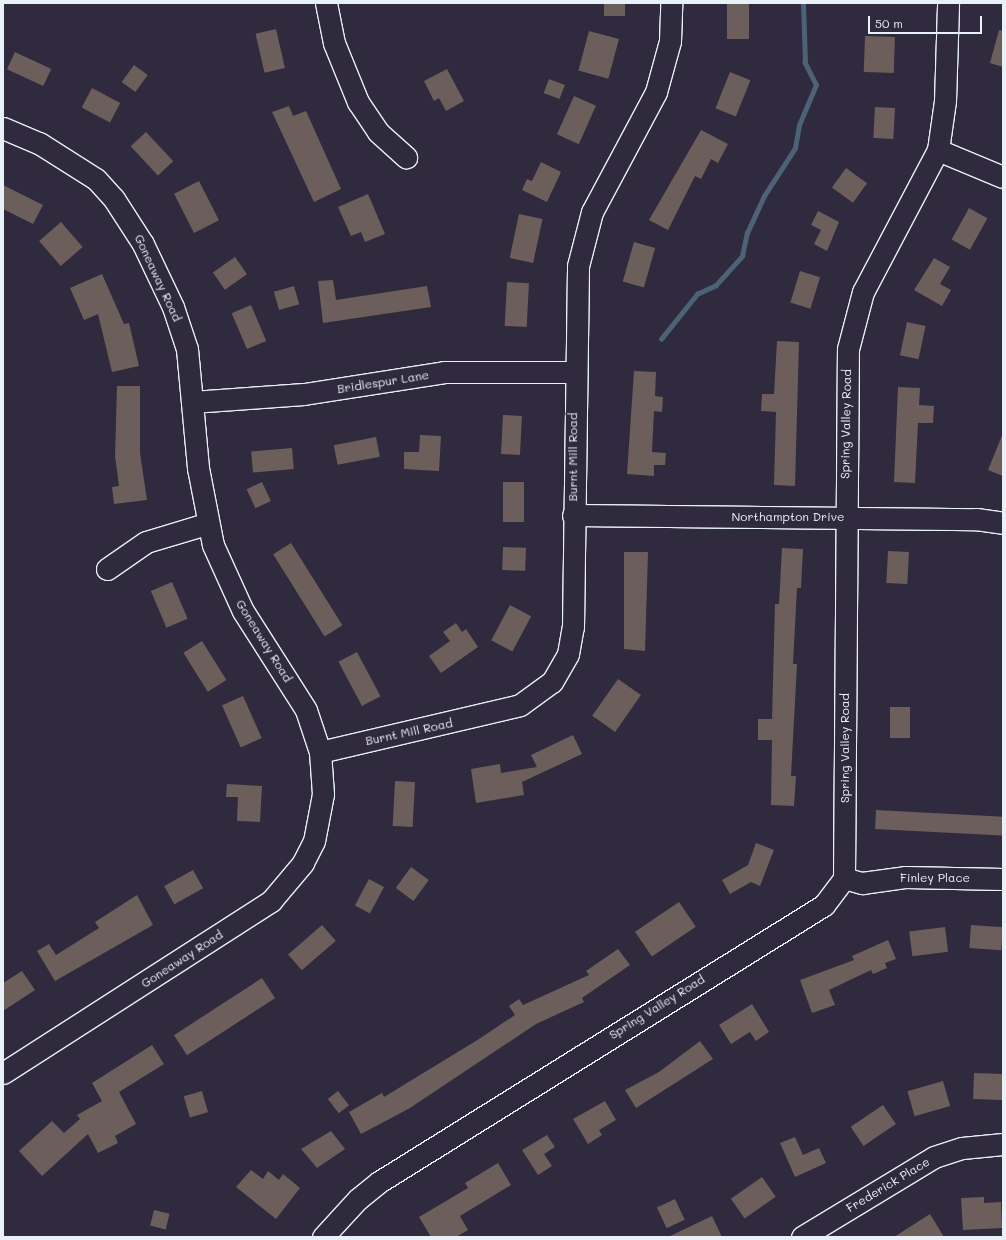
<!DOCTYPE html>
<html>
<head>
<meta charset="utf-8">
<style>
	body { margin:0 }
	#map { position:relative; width:1006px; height:1240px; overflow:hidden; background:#2f2a3d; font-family:Mali,sans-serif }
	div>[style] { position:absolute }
	.stream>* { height:4.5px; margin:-2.25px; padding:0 2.25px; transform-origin:2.25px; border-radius:2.25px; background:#4c6276 }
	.building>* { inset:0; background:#6c5e5a; transform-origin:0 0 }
	.roads { filter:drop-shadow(1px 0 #e8f1f8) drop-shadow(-1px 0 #e8f1f8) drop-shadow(0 1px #e8f1f8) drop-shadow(0 -1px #e8f1f8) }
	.minor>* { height:21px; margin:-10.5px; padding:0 10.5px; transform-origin:10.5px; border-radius:10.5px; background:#2f2a3d }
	span { translate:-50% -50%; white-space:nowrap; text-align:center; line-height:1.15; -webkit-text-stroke:3.5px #2f2a3d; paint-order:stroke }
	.street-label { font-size:12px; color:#e8f1f8 }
	.frame { position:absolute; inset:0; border:4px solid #e8f1f8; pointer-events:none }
	.scale { position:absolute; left:868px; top:16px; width:114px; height:18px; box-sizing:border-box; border:2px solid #e8f1f8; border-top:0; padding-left:5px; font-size:12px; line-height:14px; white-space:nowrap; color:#e8f1f8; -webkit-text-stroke:3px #2f2a3d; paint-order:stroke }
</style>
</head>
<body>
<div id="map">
	<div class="stream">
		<i style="left:661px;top:339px;width:58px;rotate:-51.3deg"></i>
		<i style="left:697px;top:294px;width:21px;rotate:-25deg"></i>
		<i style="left:716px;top:285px;width:39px;rotate:-48deg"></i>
		<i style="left:742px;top:256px;width:24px;rotate:-78deg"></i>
		<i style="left:747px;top:233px;width:41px;rotate:-65.3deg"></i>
		<i style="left:764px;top:196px;width:57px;rotate:-57.1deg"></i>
		<i style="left:795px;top:148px;width:23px;rotate:-80deg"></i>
		<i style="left:799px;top:125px;width:43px;rotate:-67deg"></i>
		<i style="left:816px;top:85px;width:25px;rotate:-117deg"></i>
		<i style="left:805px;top:63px;width:60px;rotate:-91.9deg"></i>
	</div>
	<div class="building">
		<i style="left:604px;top:3px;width:21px;height:13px"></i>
		<i style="left:727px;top:3px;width:22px;height:36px"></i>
		<i style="left:276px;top:29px;width:40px;height:21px;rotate:77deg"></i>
		<i style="clip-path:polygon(999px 30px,1003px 31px,1003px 67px,990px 63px)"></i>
		<i style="left:589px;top:31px;width:31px;height:41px;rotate:15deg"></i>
		<i style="left:865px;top:36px;width:30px;height:36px;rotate:2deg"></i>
		<i style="left:15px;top:52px;width:40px;height:19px;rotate:25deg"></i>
		<i style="left:134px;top:65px;width:17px;height:21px;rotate:36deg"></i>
		<i style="clip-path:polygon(447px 69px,464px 101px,446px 111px,439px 98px,434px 101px,424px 81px)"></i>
		<i style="left:730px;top:72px;width:22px;height:39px;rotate:22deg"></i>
		<i style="left:549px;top:79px;width:17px;height:15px;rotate:21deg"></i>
		<i style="left:92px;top:88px;width:32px;height:22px;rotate:28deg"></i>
		<i style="left:574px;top:96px;width:24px;height:42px;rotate:24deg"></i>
		<i style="clip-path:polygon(289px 106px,293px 116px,306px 111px,341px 189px,314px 202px,272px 112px)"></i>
		<i style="left:875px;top:107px;width:20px;height:31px;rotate:3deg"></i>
		<i style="clip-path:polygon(701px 130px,728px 144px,718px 163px,711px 159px,701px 179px,695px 176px,668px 230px,649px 220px)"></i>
		<i style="left:146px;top:132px;width:40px;height:21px;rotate:47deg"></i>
		<i style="clip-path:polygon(541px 162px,561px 172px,547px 202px,522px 190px,527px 179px,532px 181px)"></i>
		<i style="left:846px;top:168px;width:26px;height:24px;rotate:36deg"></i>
		<i style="left:199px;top:181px;width:44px;height:28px;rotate:63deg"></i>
		<i style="clip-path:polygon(3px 185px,43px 205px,33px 224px,3px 209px)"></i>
		<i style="clip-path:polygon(368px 194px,385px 234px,365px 242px,361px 232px,351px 236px,338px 207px)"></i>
		<i style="left:969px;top:208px;width:21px;height:36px;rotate:29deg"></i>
		<i style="clip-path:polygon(818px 211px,839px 222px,827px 251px,814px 244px,821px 230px,811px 225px)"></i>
		<i style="left:519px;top:214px;width:24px;height:45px;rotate:12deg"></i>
		<i style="left:61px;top:222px;width:33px;height:29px;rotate:49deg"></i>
		<i style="left:634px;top:242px;width:22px;height:41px;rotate:16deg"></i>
		<i style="left:235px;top:257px;width:21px;height:27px;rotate:55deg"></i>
		<i style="clip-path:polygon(934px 258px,950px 267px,940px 284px,951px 290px,942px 306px,914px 290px)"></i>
		<i style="left:800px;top:271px;width:21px;height:33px;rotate:17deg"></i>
		<i style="clip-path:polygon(102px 274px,124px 324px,129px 323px,139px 366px,112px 372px,98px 314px,84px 320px,70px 288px)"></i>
		<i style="clip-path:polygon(333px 280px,336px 300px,427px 286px,431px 307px,323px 323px,318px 281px)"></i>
		<i style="left:507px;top:282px;width:22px;height:44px;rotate:3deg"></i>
		<i style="left:294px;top:286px;width:19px;height:21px;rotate:74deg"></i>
		<i style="left:251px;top:305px;width:39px;height:21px;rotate:67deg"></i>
		<i style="left:907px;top:322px;width:19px;height:34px;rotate:12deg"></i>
		<i style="clip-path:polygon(777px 341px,799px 342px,795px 486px,774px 485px,776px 412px,761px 411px,762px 394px,774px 394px)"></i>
		<i style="clip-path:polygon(634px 371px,656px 372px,655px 396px,663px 397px,662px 412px,654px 411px,652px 452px,666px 453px,665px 465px,654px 465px,654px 476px,627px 474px)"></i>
		<i style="clip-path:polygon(117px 386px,140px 386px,140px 453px,147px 500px,114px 504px,112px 487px,119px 486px,115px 456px)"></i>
		<i style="clip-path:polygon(898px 387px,920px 388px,919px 405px,934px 406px,933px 423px,918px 423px,915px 483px,894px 482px)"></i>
		<i style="left:503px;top:415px;width:19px;height:39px;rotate:3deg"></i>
		<i style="clip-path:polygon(1003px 433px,1003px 476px,988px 470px)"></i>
		<i style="clip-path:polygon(420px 435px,441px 436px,439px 471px,404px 469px,404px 452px,419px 452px)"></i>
		<i style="left:376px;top:437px;width:20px;height:43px;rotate:79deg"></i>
		<i style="left:292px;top:448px;width:21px;height:41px;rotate:85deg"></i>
		<i style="left:262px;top:482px;width:21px;height:17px;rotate:65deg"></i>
		<i style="left:503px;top:482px;width:21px;height:40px"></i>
		<i style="left:291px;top:543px;width:97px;height:21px;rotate:58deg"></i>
		<i style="left:503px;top:547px;width:23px;height:23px;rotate:2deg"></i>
		<i style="clip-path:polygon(782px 548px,803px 549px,801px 588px,797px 588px,793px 664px,797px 664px,791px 776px,796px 776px,794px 806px,771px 805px,772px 740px,758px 740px,758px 719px,772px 719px,775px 604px,779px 604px)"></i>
		<i style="left:888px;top:551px;width:21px;height:32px;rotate:3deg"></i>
		<i style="clip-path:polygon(624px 552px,648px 552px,645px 651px,624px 649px)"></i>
		<i style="left:172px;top:582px;width:40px;height:23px;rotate:67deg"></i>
		<i style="left:510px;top:605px;width:24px;height:40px;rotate:28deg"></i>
		<i style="clip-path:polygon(456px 623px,462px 632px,466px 629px,478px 647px,441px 673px,429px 656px,450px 641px,443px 632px)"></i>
		<i style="left:202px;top:641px;width:46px;height:22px;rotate:58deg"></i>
		<i style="left:357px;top:652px;width:50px;height:21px;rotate:62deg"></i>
		<i style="left:618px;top:679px;width:28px;height:45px;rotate:35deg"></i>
		<i style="left:243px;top:696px;width:46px;height:23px;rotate:66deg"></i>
		<i style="left:890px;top:707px;width:20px;height:31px"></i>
		<i style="clip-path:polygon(573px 735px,582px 754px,522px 782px,524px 795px,476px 803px,471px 769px,500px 764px,501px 773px,537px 767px,531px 755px)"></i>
		<i style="left:395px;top:781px;width:20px;height:45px;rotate:3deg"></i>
		<i style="clip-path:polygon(227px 784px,262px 786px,260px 822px,237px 821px,238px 797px,226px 797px)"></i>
		<i style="left:876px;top:810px;width:127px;height:19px;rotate:3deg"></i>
		<i style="clip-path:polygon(756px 843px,774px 850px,760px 886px,751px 882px,730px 894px,722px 880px,748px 865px)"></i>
		<i style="left:411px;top:867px;width:22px;height:26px;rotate:36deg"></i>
		<i style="left:193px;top:870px;width:21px;height:33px;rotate:61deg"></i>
		<i style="left:369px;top:879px;width:17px;height:30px;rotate:28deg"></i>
		<i style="clip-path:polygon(137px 895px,153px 925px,55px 981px,37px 951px,49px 944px,56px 955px,99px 928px,95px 922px)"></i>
		<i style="left:679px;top:902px;width:30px;height:53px;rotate:56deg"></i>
		<i style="left:322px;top:925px;width:21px;height:45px;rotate:49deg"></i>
		<i style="left:971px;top:925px;width:32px;height:23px;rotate:4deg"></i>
		<i style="left:945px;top:927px;width:25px;height:36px;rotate:83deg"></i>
		<i style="clip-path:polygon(888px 940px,896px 959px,885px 963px,887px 968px,873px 974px,871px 970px,829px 990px,835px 1005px,812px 1013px,800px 980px,854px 960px,852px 956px)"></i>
		<i style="clip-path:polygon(618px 949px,630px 965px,582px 998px,584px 1002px,536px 1024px,410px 1108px,361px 1134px,349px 1112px,382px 1093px,384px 1097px,479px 1039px,515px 1015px,509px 1006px,519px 999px,523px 1005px,589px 975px,586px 971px)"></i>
		<i style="clip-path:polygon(22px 971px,35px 990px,3px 1011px,3px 983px)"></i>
		<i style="left:262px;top:978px;width:24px;height:105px;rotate:57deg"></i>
		<i style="clip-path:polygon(752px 1004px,769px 1032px,756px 1041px,750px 1032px,731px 1044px,719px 1025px)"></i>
		<i style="clip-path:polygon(700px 1041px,713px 1059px,636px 1108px,625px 1090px,659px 1072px)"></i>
		<i style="clip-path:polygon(152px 1045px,164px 1064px,119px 1092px,136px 1124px,115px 1136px,118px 1143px,98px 1153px,88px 1134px,42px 1176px,19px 1151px,52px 1121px,64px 1133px,80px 1119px,77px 1115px,102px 1101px,92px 1083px)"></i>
		<i style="left:974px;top:1073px;width:29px;height:26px;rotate:2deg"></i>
		<i style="left:943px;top:1081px;width:26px;height:37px;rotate:74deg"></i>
		<i style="left:202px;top:1091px;width:22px;height:19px;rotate:74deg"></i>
		<i style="left:338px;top:1091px;width:18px;height:13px;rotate:52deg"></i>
		<i style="clip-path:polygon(605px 1101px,616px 1120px,599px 1130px,602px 1135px,588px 1144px,573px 1119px)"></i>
		<i style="left:883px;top:1105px;width:23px;height:39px;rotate:56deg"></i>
		<i style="clip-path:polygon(331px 1131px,345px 1149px,317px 1168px,301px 1149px)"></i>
		<i style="clip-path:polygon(547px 1135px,555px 1147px,544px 1154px,552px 1166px,538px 1175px,522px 1150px)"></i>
		<i style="clip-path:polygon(795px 1137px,803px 1155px,819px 1148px,826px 1163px,795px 1177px,780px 1143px)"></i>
		<i style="clip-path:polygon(498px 1163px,511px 1185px,460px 1216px,468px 1230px,456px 1237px,431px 1237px,419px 1217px,468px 1188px,465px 1183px)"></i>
		<i style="clip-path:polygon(251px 1170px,263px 1179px,268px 1171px,279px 1180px,283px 1174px,300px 1188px,276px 1219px,236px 1187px)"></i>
		<i style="left:762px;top:1177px;width:24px;height:38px;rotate:55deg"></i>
		<i style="clip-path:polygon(984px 1197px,984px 1203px,1001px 1202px,1002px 1228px,963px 1230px,961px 1198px)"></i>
		<i style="left:675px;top:1199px;width:23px;height:20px;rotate:65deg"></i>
		<i style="left:154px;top:1210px;width:16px;height:16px;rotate:14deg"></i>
		<i style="clip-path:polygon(930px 1214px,944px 1237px,894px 1237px)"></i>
		<i style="clip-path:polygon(712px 1216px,722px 1237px,668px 1237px)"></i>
	</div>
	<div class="roads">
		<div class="minor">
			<i style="left:326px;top:3px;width:41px;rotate:78.7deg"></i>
			<i style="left:334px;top:43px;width:64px;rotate:67.9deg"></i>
			<i style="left:358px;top:102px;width:36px;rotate:56deg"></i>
			<i style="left:378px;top:132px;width:38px;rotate:42deg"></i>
			<i style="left:3px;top:128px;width:39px;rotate:23deg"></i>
			<i style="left:39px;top:143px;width:67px;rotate:32.3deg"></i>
			<i style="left:96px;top:179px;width:27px;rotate:48deg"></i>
			<i style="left:114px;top:199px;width:54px;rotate:57.2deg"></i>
			<i style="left:143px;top:244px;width:70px;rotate:64.5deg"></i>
			<i style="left:173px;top:307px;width:44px;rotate:71.6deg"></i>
			<i style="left:187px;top:349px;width:120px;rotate:84.7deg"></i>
			<i style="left:198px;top:468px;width:78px;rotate:79deg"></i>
			<i style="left:213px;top:545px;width:72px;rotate:65.6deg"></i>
			<i style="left:243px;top:611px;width:117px;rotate:57.5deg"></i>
			<i style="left:306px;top:710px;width:44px;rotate:71.6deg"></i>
			<i style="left:320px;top:752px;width:42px;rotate:85.9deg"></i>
			<i style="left:323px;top:794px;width:48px;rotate:100.8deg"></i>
			<i style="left:314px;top:841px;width:25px;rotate:117deg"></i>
			<i style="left:303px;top:863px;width:50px;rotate:130.1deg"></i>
			<i style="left:271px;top:901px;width:318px;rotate:147.3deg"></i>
			<i style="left:938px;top:150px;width:70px;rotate:22.6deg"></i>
			<i style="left:192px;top:402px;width:112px;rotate:-4.1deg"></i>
			<i style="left:304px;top:394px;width:142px;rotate:-8.9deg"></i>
			<i style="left:444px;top:372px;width:129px"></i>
			<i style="left:573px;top:515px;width:403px;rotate:0.6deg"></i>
			<i style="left:976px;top:519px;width:27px;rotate:8deg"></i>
			<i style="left:107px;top:569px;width:47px;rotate:-34.7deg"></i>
			<i style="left:146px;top:542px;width:63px;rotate:-16.7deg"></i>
			<i style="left:320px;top:752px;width:205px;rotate:-13.2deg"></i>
			<i style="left:520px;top:705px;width:39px;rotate:-36deg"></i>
			<i style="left:552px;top:682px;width:32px;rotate:-60deg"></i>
			<i style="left:568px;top:654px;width:27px;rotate:-80deg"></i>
			<i style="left:573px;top:627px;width:361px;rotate:-89.2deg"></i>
			<i style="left:578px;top:266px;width:56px;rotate:-75.5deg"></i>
			<i style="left:592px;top:212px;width:136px;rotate:-61.9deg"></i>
			<i style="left:656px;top:92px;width:53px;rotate:-74.6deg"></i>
			<i style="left:670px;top:41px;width:38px;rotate:-88deg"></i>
			<i style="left:844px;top:878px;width:19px;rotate:16deg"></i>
			<i style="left:862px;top:883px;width:43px;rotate:-7.9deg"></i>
			<i style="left:905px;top:877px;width:98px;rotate:1.2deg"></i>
			<i style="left:323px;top:1237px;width:52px;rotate:-47.4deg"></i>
			<i style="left:358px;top:1199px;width:27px;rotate:-39deg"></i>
			<i style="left:379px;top:1182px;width:524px;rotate:-31.9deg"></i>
			<i style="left:824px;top:905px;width:34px;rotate:-53deg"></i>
			<i style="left:844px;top:878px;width:529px;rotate:-89.57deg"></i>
			<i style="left:848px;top:349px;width:59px;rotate:-75.3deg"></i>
			<i style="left:863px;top:292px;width:161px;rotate:-62.2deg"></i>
			<i style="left:938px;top:150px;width:49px;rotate:-81.9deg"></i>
			<i style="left:945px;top:101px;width:98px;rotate:-88.2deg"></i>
			<i style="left:802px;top:1237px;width:154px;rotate:-31.2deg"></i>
			<i style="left:934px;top:1157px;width:29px;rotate:-18deg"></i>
			<i style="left:962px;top:1148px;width:41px;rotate:-5.6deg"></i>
		</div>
	</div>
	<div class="street-label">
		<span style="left:158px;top:278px;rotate:65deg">Goneaway Road</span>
		<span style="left:383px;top:382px;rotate:-9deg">Bridlespur Lane</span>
		<span style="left:846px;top:424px;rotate:-89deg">Spring Valley Road</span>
		<span style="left:573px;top:457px;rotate:-90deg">Burnt Mill Road</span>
		<span style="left:788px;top:517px">Northampton Drive</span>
		<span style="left:264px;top:641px;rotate:58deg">Goneaway Road</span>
		<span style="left:409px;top:732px;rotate:-12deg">Burnt Mill Road</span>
		<span style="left:845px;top:748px;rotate:-90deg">Spring Valley Road</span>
		<span style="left:935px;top:878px">Finley Place</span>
		<span style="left:182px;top:959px;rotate:-33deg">Goneaway Road</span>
		<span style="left:657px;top:1007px;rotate:-32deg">Spring Valley Road</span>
		<span style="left:888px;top:1185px;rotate:-31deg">Frederick Place</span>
	</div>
	<div class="frame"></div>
	<div class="scale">50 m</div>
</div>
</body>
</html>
